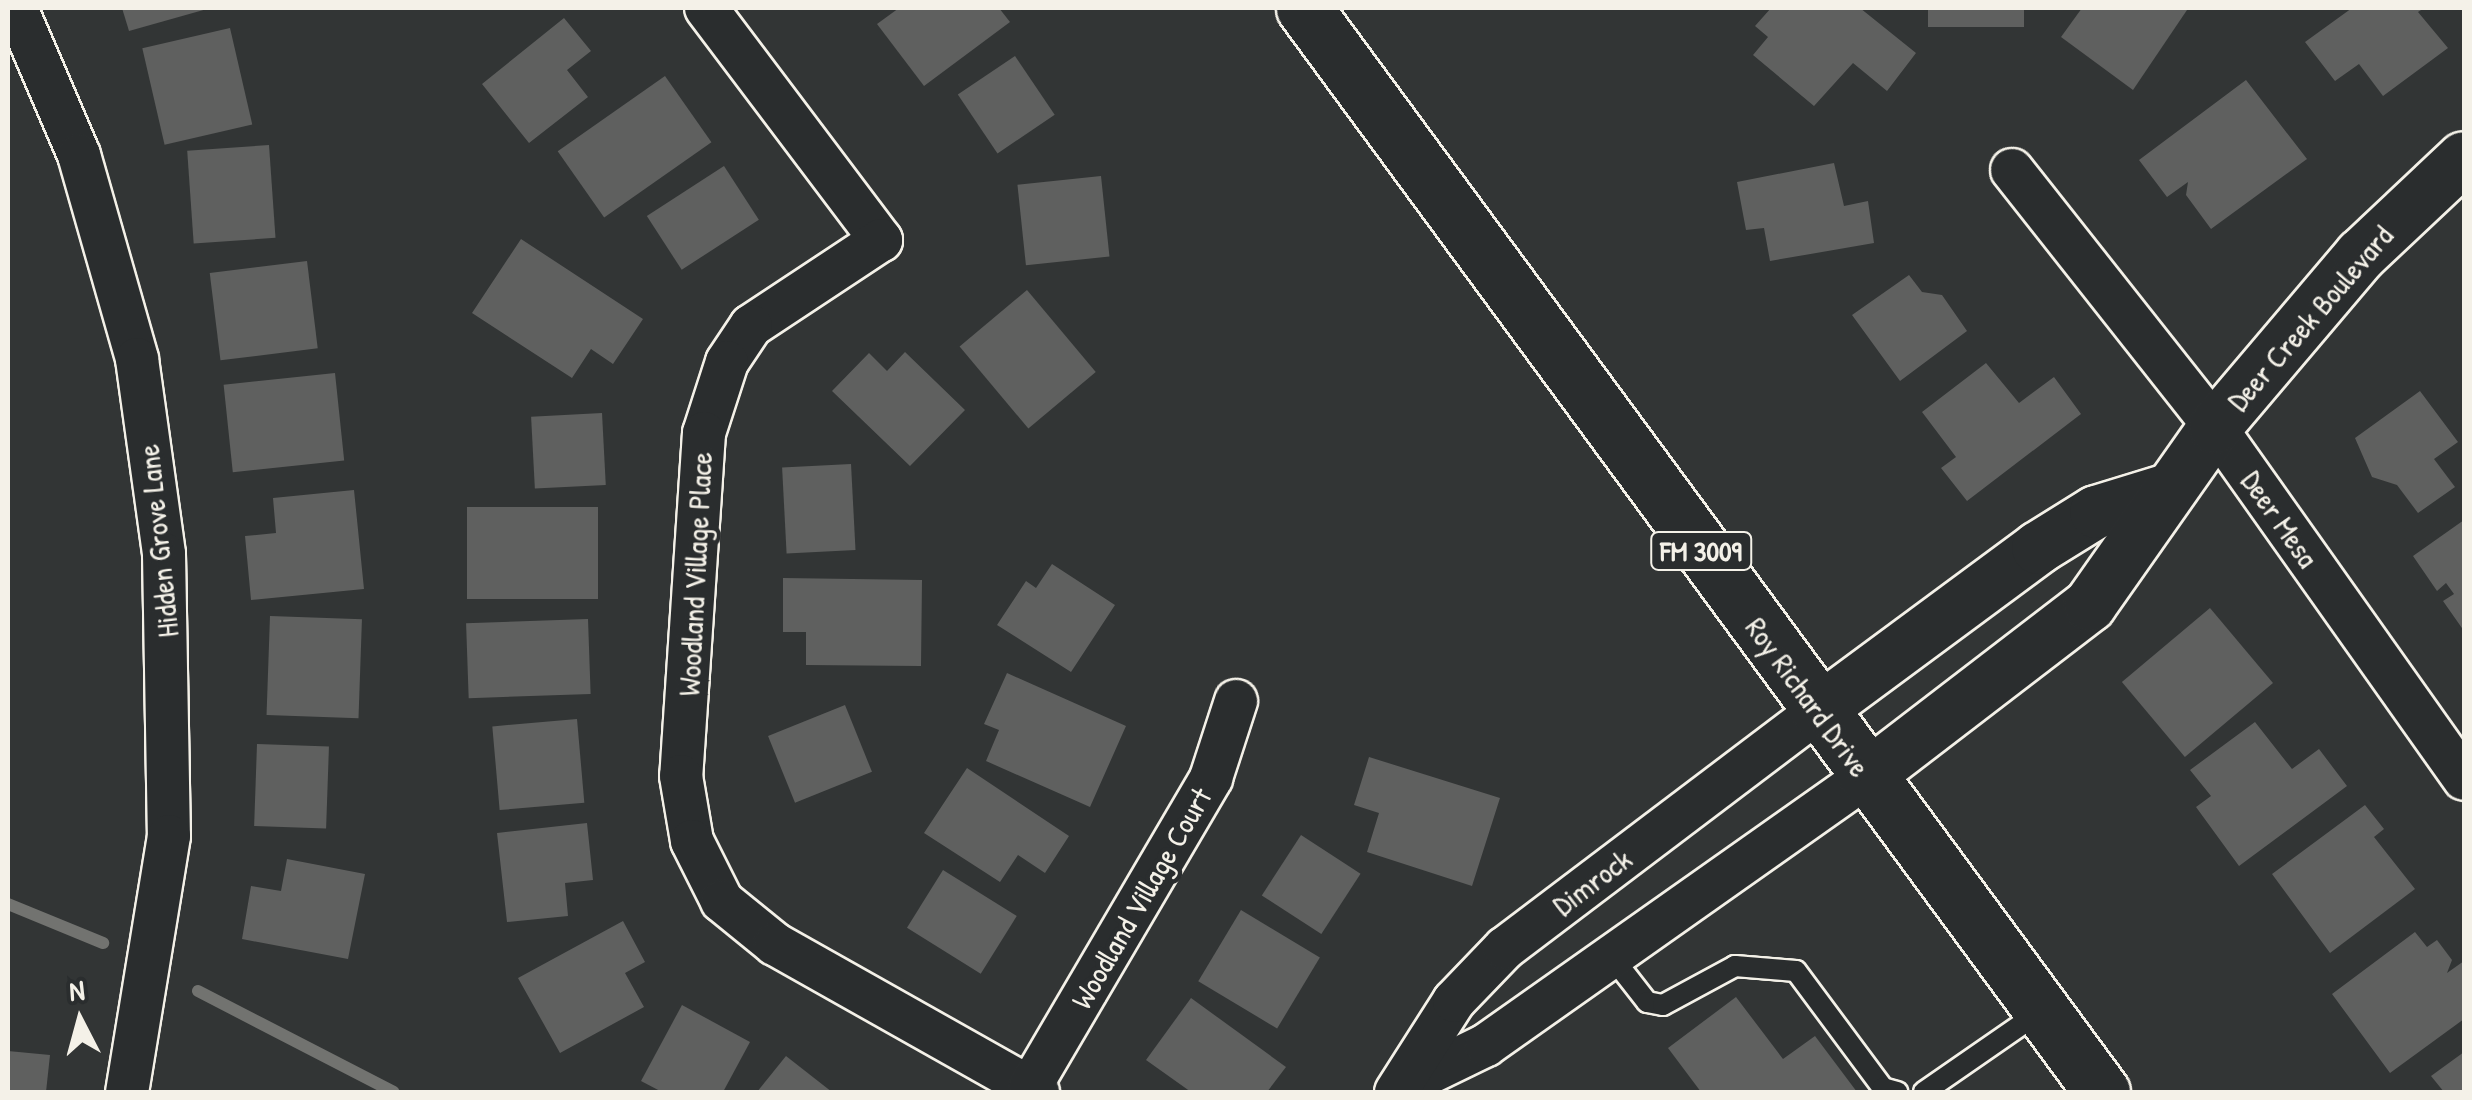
<!DOCTYPE html>
<html>
<head>
<meta charset="utf-8">
<style>
	body { margin:0 }
	#map { position:relative; width:2472px; height:1100px; overflow:hidden; background:#323535; font-family:"Patrick Hand",sans-serif }
	div>[style] { position:absolute }
	.stream>* { height:12px; margin:-6px; padding:0 6px; transform-origin:6px; border-radius:6px; background:#727370 }
	.building>* { inset:0; background:#5f605f; transform-origin:0 0 }
	.roads { filter:drop-shadow(2px 0 #f4f1e8) drop-shadow(-2px 0 #f4f1e8) drop-shadow(0 2px #f4f1e8) drop-shadow(0 -2px #f4f1e8) }
	.service>* { height:20px; margin:-10px; padding:0 10px; transform-origin:10px; border-radius:10px; background:#2a2d2e }
	.minor>* { height:42px; margin:-21px; padding:0 21px; transform-origin:21px; border-radius:21px; background:#2a2d2e }
	.tertiary>* { height:52px; margin:-26px; padding:0 26px; transform-origin:26px; border-radius:26px; background:#2a2d2e }
	.primary>* { height:55px; margin:-27.5px; padding:0 27.5px; transform-origin:27.5px; border-radius:27.5px; background:#2a2d2e }
	span { translate:-50% -50%; white-space:nowrap; text-align:center; line-height:1.15; -webkit-text-stroke:9px #2a2d2e; paint-order:stroke }
	.shield-label span { padding:2px 8px; background:#2a2d2e; border:2px solid; border-radius:8px; -webkit-text-stroke-width:0 }
	.shield-label { font-size:28px; color:#f4f1e8; font-weight:700 }
	.street-label { font-size:30px; color:#f4f1e8 }
	.frame { position:absolute; inset:0; border:10px solid #f4f1e8; pointer-events:none }
	.north { position:absolute; left:30px; top:970px; width:100px; height:100px; -webkit-text-stroke:8px #2a2d2e; paint-order:stroke; rotate:354deg; font-size:28px; font-weight:700; line-height:40px; text-align:center; color:#f4f1e8 }
	.north::after { content:''; display:block; margin:auto; width:35px; height:45px; background:#f4f1e8; clip-path:polygon(50% 0,100% 100%,50% 72%,0 100%) }
</style>
</head>
<body>
<div id="map">
	<div class="stream">
		<i style="left:8px;top:904px;width:103px;rotate:22.3deg"></i>
		<i style="left:198px;top:991px;width:220px;rotate:27.3deg"></i>
	</div>
	<div class="building">
		<i style="clip-path:polygon(122px 8px,207px 8px,207px 9px,129px 31px)"></i>
		<i style="clip-path:polygon(899px 8px,999px 8px,1010px 22px,924px 86px,877px 24px)"></i>
		<i style="clip-path:polygon(1771px 8px,1860px 8px,1916px 53px,1887px 91px,1853px 63px,1814px 106px,1753px 55px,1768px 37px,1755px 26px)"></i>
		<i style="left:1928px;top:8px;width:96px;height:19px"></i>
		<i style="clip-path:polygon(2082px 8px,2183px 8px,2187px 10px,2133px 90px,2061px 37px)"></i>
		<i style="clip-path:polygon(2352px 8px,2424px 8px,2418px 12px,2448px 48px,2383px 96px,2359px 64px,2335px 81px,2305px 42px)"></i>
		<i style="clip-path:polygon(564px 18px,591px 51px,567px 70px,588px 97px,529px 143px,482px 84px)"></i>
		<i style="left:230px;top:28px;width:99px;height:90px;rotate:77deg"></i>
		<i style="left:1015px;top:56px;width:71px;height:69px;rotate:56deg"></i>
		<i style="left:665px;top:76px;width:81px;height:131px;rotate:55deg"></i>
		<i style="clip-path:polygon(2246px 80px,2307px 159px,2211px 229px,2186px 195px,2188px 182px,2167px 197px,2139px 160px)"></i>
		<i style="left:269px;top:145px;width:93px;height:82px;rotate:86deg"></i>
		<i style="clip-path:polygon(1834px 163px,1844px 206px,1868px 201px,1874px 243px,1770px 261px,1764px 228px,1746px 230px,1737px 182px)"></i>
		<i style="left:724px;top:166px;width:64px;height:92px;rotate:57deg"></i>
		<i style="left:1101px;top:176px;width:81px;height:84px;rotate:84deg"></i>
		<i style="clip-path:polygon(521px 239px,643px 319px,613px 364px,591px 349px,572px 378px,472px 313px)"></i>
		<i style="left:307px;top:261px;width:88px;height:98px;rotate:83deg"></i>
		<i style="clip-path:polygon(1909px 275px,1922px 292px,1942px 295px,1967px 331px,1900px 381px,1852px 315px)"></i>
		<i style="left:1027px;top:290px;width:107px;height:88px;rotate:50deg"></i>
		<i style="clip-path:polygon(905px 352px,965px 410px,910px 466px,832px 391px,869px 353px,887px 371px)"></i>
		<i style="clip-path:polygon(1986px 363px,2019px 403px,2054px 377px,2081px 414px,1967px 501px,1941px 468px,1956px 457px,1922px 412px)"></i>
		<i style="left:335px;top:373px;width:88px;height:112px;rotate:84deg"></i>
		<i style="clip-path:polygon(2420px 391px,2458px 442px,2434px 459px,2455px 487px,2418px 513px,2397px 485px,2372px 477px,2355px 438px)"></i>
		<i style="left:602px;top:413px;width:72px;height:71px;rotate:87deg"></i>
		<i style="left:851px;top:464px;width:86px;height:69px;rotate:87deg"></i>
		<i style="clip-path:polygon(354px 490px,364px 589px,251px 600px,245px 536px,276px 533px,273px 498px)"></i>
		<i style="left:598px;top:507px;width:92px;height:131px;rotate:90deg"></i>
		<i style="clip-path:polygon(2464px 520px,2464px 631px,2443px 601px,2454px 594px,2446px 583px,2437px 591px,2413px 556px)"></i>
		<i style="clip-path:polygon(1052px 564px,1115px 605px,1071px 672px,997px 625px,1026px 581px,1036px 588px)"></i>
		<i style="clip-path:polygon(783px 578px,922px 580px,921px 666px,806px 665px,806px 632px,783px 632px)"></i>
		<i style="left:2210px;top:608px;width:98px;height:115px;rotate:50deg"></i>
		<i style="left:270px;top:616px;width:92px;height:99px;rotate:2deg"></i>
		<i style="left:588px;top:619px;width:75px;height:122px;rotate:88deg"></i>
		<i style="clip-path:polygon(1007px 673px,1126px 726px,1090px 807px,986px 761px,999px 730px,984px 724px)"></i>
		<i style="left:845px;top:705px;width:72px;height:83px;rotate:68deg"></i>
		<i style="left:577px;top:719px;width:84px;height:85px;rotate:85deg"></i>
		<i style="clip-path:polygon(2255px 722px,2292px 769px,2319px 749px,2347px 786px,2239px 866px,2196px 807px,2211px 796px,2190px 770px)"></i>
		<i style="left:257px;top:744px;width:72px;height:82px;rotate:2deg"></i>
		<i style="clip-path:polygon(1369px 757px,1500px 798px,1472px 886px,1367px 852px,1379px 813px,1354px 805px)"></i>
		<i style="clip-path:polygon(967px 768px,1069px 836px,1045px 873px,1018px 855px,1000px 882px,924px 833px)"></i>
		<i style="clip-path:polygon(2365px 805px,2384px 829px,2374px 837px,2415px 889px,2330px 953px,2272px 874px)"></i>
		<i style="clip-path:polygon(587px 823px,593px 880px,565px 883px,568px 916px,507px 922px,497px 833px)"></i>
		<i style="left:1301px;top:835px;width:71px;height:72px;rotate:33deg"></i>
		<i style="clip-path:polygon(287px 859px,365px 874px,348px 959px,242px 939px,251px 886px,281px 891px)"></i>
		<i style="left:943px;top:870px;width:87px;height:68px;rotate:32deg"></i>
		<i style="left:1241px;top:910px;width:92px;height:83px;rotate:31deg"></i>
		<i style="clip-path:polygon(623px 921px,645px 962px,625px 973px,644px 1007px,560px 1053px,518px 978px)"></i>
		<i style="clip-path:polygon(2415px 932px,2427px 947px,2437px 940px,2452px 960px,2447px 973px,2464px 961px,2464px 1019px,2390px 1073px,2332px 994px)"></i>
		<i style="clip-path:polygon(1736px 997px,1783px 1059px,1815px 1036px,1857px 1092px,1701px 1092px,1668px 1048px)"></i>
		<i style="clip-path:polygon(1191px 998px,1286px 1067px,1267px 1092px,1191px 1092px,1146px 1060px)"></i>
		<i style="clip-path:polygon(682px 1005px,750px 1042px,723px 1092px,662px 1092px,641px 1081px)"></i>
		<i style="clip-path:polygon(8px 1051px,50px 1055px,46px 1092px,8px 1092px)"></i>
		<i style="clip-path:polygon(2464px 1052px,2464px 1092px,2444px 1092px,2431px 1076px)"></i>
		<i style="clip-path:polygon(786px 1056px,832px 1092px,757px 1092px)"></i>
	</div>
	<div class="roads">
		<div class="service">
			<i style="left:1612px;top:957px;width:57px;rotate:52.1deg"></i>
			<i style="left:1647px;top:1002px;width:16px;rotate:11deg"></i>
			<i style="left:1663px;top:1005px;width:82px;rotate:-28.4deg"></i>
			<i style="left:1735px;top:966px;width:61px;rotate:4.7deg"></i>
			<i style="left:1796px;top:971px;width:146px;rotate:53.4deg"></i>
			<i style="left:1883px;top:1088px;width:15px;rotate:16deg"></i>
			<i style="left:1924px;top:1092px;width:142px;rotate:-34.7deg"></i>
		</div>
		<div class="minor">
			<i style="left:16px;top:8px;width:160px;rotate:66.8deg"></i>
			<i style="left:79px;top:155px;width:212px;rotate:74.1deg"></i>
			<i style="left:137px;top:359px;width:197px;rotate:82.1deg"></i>
			<i style="left:164px;top:554px;width:282px;rotate:89deg"></i>
			<i style="left:169px;top:836px;width:259px;rotate:99.3deg"></i>
			<i style="left:706px;top:8px;width:291px;rotate:53deg"></i>
			<i style="left:881px;top:240px;width:156px;rotate:146.5deg"></i>
			<i style="left:751px;top:326px;width:43px;rotate:123.7deg"></i>
			<i style="left:727px;top:362px;width:75px;rotate:107.9deg"></i>
			<i style="left:704px;top:433px;width:344px;rotate:93.8deg"></i>
			<i style="left:681px;top:776px;width:66px;rotate:80.4deg"></i>
			<i style="left:692px;top:841px;width:67px;rotate:63.4deg"></i>
			<i style="left:722px;top:901px;width:68px;rotate:39.1deg"></i>
			<i style="left:775px;top:944px;width:302px;rotate:29.4deg"></i>
			<i style="left:2012px;top:170px;width:328px;rotate:51.7deg"></i>
			<i style="left:2215px;top:427px;width:431px;rotate:54.7deg"></i>
			<i style="left:1402px;top:1086px;width:93px;rotate:-26deg"></i>
			<i style="left:1486px;top:1045px;width:465px;rotate:-35.2deg"></i>
			<i style="left:1030px;top:1087px;width:358px;rotate:-59.6deg"></i>
			<i style="left:1211px;top:778px;width:81px;rotate:-72deg"></i>
			<i style="left:1396px;top:1092px;width:108px;rotate:-57.5deg"></i>
			<i style="left:1454px;top:1001px;width:74px;rotate:-46.1deg"></i>
			<i style="left:1505px;top:948px;width:393px;rotate:-37.1deg"></i>
		</div>
		<div class="tertiary">
			<i style="left:1818px;top:711px;width:274px;rotate:-36.5deg"></i>
			<i style="left:2038px;top:548px;width:68px;rotate:-31.8deg"></i>
			<i style="left:2096px;top:512px;width:75px;rotate:-17deg"></i>
			<i style="left:1866px;top:777px;width:282px;rotate:-37.5deg"></i>
			<i style="left:2090px;top:605px;width:218px;rotate:-54.9deg"></i>
			<i style="left:2215px;top:427px;width:226px;rotate:-49.7deg"></i>
			<i style="left:2361px;top:255px;width:141px;rotate:-43.3deg"></i>
		</div>
		<div class="primary">
			<i style="left:1304px;top:8px;width:1346px;rotate:53.64deg"></i>
		</div>
	</div>
	<div class="shield-label">
		<span style="left:1701px;top:551px">FM 3009</span>
	</div>
	<div class="street-label">
		<span style="left:2310px;top:318px;rotate:-49deg">Deer Creek Boulevard</span>
		<span style="left:2280px;top:519px;rotate:55deg">Deer Mesa</span>
		<span style="left:158px;top:541px;rotate:-96deg">Hidden Grove Lane</span>
		<span style="left:695px;top:574px;rotate:-87deg">Woodland Village Place</span>
		<span style="left:1808px;top:697px;rotate:54deg">Roy Richard Drive</span>
		<span style="left:1592px;top:882px;rotate:-37deg">Dimrock</span>
		<span style="left:1141px;top:898px;rotate:-60deg">Woodland Village Court</span>
	</div>
	<div class="frame"></div>
	<div class="north">N</div>
</div>
</body>
</html>
